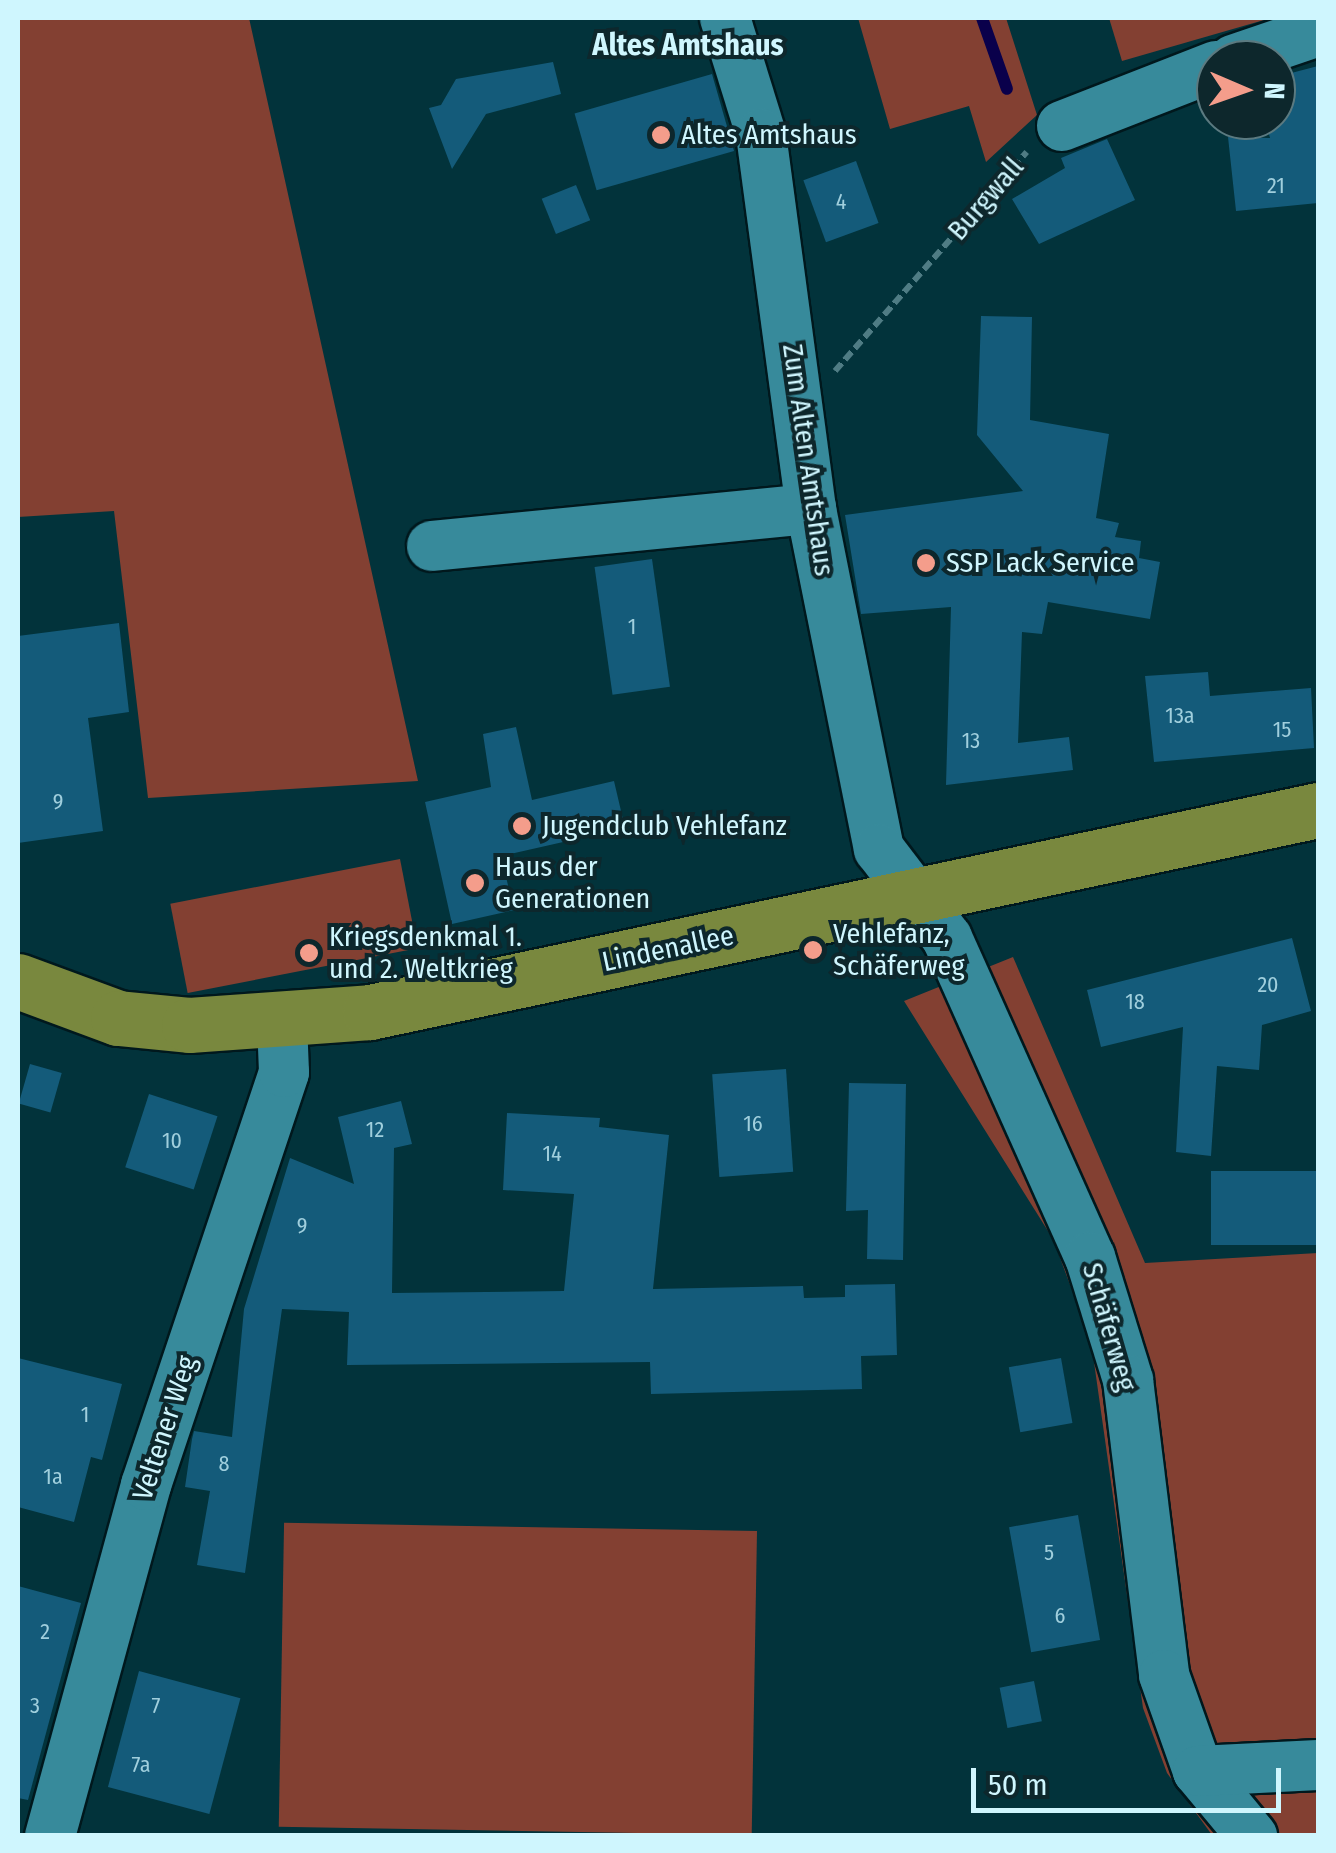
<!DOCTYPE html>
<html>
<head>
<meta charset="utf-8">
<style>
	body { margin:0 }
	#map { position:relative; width:1336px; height:1853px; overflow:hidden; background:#02333b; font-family:"Fira Sans Condensed",sans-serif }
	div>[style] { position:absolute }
	.green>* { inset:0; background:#834032; transform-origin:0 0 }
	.stream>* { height:12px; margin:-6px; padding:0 6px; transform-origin:6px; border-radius:6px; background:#0a004b }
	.building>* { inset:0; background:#145b7a; transform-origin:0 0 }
	.path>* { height:6px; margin-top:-3px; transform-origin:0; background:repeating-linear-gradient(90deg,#4f7c84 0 10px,transparent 0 15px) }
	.roads { filter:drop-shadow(2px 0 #00181d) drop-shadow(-2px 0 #00181d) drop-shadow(0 2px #00181d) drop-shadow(0 -2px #00181d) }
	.minor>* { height:50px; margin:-25px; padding:0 25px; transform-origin:25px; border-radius:25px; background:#378a9b }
	.major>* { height:55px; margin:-27.5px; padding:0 27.5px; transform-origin:27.5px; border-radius:27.5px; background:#79883e }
	.dots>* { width:28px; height:28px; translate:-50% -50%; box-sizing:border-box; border:5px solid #0d272c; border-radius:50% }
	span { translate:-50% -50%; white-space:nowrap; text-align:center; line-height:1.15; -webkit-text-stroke:8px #0d272c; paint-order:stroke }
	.number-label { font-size:22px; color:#a0cfdd }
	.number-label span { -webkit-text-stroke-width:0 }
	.poi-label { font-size:28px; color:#cff6fe }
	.left { translate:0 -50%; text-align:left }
	.street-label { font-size:28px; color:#cff6fe }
	.neighbourhood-label { font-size:30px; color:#cff6fe; font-weight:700 }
	.frame { position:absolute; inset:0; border:20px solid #cff6fe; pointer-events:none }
	.north { position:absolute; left:1196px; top:40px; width:100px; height:100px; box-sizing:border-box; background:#0d272c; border:2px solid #5b7a80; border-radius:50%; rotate:92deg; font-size:28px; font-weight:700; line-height:40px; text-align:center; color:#cff6fe }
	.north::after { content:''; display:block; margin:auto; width:35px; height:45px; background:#f49d8b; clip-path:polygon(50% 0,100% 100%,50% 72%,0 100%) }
	.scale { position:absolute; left:971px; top:1768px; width:310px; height:45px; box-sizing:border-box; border:5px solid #cff6fe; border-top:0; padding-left:12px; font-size:30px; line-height:35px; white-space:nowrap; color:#cff6fe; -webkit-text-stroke:8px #0d272c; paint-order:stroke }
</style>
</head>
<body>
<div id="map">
	<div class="green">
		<i style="clip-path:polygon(18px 18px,249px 18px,418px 781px,148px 798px,114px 511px,18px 517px)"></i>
		<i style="clip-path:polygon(858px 18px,1006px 18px,1037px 115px,986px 162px,969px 106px,890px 129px)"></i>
		<i style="clip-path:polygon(1109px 18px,1271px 18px,1122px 61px)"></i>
		<i style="left:400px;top:859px;width:91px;height:234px;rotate:79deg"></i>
		<i style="clip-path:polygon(1013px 957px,1145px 1263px,1318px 1253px,1318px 1835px,1212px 1835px,1167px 1773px,1143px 1708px,1091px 1341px,1053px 1239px,904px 1001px)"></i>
		<i style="left:757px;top:1531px;width:304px;height:473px;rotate:91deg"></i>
	</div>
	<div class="stream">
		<i style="left:982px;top:18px;width:75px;rotate:70.6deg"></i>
	</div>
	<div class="building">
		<i style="clip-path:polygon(553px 62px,561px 94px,486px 114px,452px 169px,429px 108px,441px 105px,456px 79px)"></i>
		<i style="clip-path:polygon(1318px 66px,1318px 203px,1236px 211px,1228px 137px,1270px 138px,1265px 120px,1276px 120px,1276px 77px)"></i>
		<i style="left:712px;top:74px;width:80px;height:143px;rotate:74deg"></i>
		<i style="clip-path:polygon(1107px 139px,1135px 200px,1039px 244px,1012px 199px,1065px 168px,1061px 158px)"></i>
		<i style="left:856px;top:161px;width:66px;height:56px;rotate:70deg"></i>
		<i style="left:576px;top:185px;width:38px;height:37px;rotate:68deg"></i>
		<i style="clip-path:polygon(981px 316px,1032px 317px,1030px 420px,1109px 434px,1096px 518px,1119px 523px,1115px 537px,1141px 541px,1139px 558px,1160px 562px,1150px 619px,1048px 602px,1042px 634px,1022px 632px,1018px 743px,1069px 737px,1073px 770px,946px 785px,951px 607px,861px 614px,845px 515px,1023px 491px,977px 435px)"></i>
		<i style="left:652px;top:559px;width:129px;height:58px;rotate:82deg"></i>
		<i style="clip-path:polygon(119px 623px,129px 712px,88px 718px,103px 831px,18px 843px,18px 636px)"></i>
		<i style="clip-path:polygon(1208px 672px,1210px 696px,1311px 688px,1314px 748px,1154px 762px,1145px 676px)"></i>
		<i style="clip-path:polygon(516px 727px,532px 800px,614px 781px,625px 828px,501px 856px,514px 910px,452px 924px,425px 802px,491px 787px,483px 734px)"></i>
		<i style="clip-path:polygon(1292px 938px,1311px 1011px,1262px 1025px,1259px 1070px,1217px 1066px,1211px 1156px,1176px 1152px,1183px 1027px,1101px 1047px,1087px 990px)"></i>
		<i style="left:30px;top:1064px;width:33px;height:41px;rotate:16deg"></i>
		<i style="left:786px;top:1069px;width:103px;height:74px;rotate:86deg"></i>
		<i style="clip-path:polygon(849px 1083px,906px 1084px,903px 1260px,867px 1259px,868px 1210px,846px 1211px)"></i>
		<i style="left:149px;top:1094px;width:72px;height:77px;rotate:18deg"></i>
		<i style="clip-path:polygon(401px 1101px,412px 1144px,394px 1148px,392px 1293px,564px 1291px,574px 1194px,503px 1190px,507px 1113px,600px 1118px,599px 1127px,669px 1135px,653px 1289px,803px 1286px,804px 1298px,845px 1297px,845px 1285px,895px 1284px,897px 1355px,861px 1356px,862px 1389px,651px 1394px,650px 1362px,347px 1365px,349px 1312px,282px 1309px,245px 1573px,197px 1565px,210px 1491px,185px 1487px,192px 1439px,194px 1431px,232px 1437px,244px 1309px,290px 1158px,354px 1184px,338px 1117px)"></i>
		<i style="left:1318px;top:1171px;width:74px;height:107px;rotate:90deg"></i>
		<i style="clip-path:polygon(18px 1358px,122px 1384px,102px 1460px,91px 1457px,74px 1522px,18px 1507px)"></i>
		<i style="left:1061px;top:1358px;width:66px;height:53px;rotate:80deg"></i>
		<i style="left:1078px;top:1515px;width:127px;height:70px;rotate:80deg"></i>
		<i style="clip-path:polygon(18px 1586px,81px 1603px,28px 1800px,18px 1798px)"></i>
		<i style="left:139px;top:1671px;width:105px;height:120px;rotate:15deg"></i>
		<i style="left:1034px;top:1681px;width:41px;height:35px;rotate:79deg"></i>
	</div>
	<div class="path">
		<i style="left:835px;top:371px;width:291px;rotate:-48.8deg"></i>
	</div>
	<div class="roads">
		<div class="minor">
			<i style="left:725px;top:18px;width:121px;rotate:72.8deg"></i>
			<i style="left:761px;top:134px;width:378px;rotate:82.4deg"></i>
			<i style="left:811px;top:509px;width:347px;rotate:78.7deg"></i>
			<i style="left:879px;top:849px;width:112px;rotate:52.6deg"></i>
			<i style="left:947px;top:938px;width:350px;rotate:65.9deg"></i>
			<i style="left:1090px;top:1257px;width:129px;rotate:72.8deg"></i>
			<i style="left:1128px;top:1380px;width:297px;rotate:83deg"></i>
			<i style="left:1164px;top:1675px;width:102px;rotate:70.5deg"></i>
			<i style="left:1198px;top:1771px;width:85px;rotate:50.3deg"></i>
			<i style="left:1233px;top:60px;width:90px;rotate:-18.8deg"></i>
			<i style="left:1062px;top:126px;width:165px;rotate:-21.3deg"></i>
			<i style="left:432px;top:546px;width:381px;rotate:-5.6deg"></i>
			<i style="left:1198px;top:1771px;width:120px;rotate:-2.9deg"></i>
			<i style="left:50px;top:1836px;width:364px;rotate:-74.7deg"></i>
			<i style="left:146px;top:1485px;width:435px;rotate:-71.5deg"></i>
			<i style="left:284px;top:1072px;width:49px;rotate:-92.3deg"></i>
		</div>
		<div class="major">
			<i style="left:18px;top:981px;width:107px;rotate:20.3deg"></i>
			<i style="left:118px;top:1018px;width:71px;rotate:5.6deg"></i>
			<i style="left:189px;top:1025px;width:181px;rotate:-4.1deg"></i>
			<i style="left:370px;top:1012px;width:969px;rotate:-12.03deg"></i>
		</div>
	</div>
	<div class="dots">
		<i style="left:661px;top:135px;background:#f49d8b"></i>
		<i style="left:926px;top:563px;background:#f49d8b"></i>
		<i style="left:522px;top:826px;background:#f49d8b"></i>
		<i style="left:475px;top:883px;background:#f49d8b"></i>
		<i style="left:813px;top:950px;background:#f49d8b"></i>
		<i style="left:309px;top:953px;background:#f49d8b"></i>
	</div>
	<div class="number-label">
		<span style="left:1276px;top:186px">21</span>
		<span style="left:841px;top:202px">4</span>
		<span style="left:632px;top:627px">1</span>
		<span style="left:1180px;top:716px">13a</span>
		<span style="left:1282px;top:730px">15</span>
		<span style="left:971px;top:741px">13</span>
		<span style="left:58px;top:802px">9</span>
		<span style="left:1268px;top:985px">20</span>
		<span style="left:1135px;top:1002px">18</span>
		<span style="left:753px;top:1124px">16</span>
		<span style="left:375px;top:1130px">12</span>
		<span style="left:172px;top:1141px">10</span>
		<span style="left:552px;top:1154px">14</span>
		<span style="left:302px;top:1226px">9</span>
		<span style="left:85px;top:1415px">1</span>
		<span style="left:224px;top:1464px">8</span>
		<span style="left:53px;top:1477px">1a</span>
		<span style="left:1049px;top:1553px">5</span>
		<span style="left:1060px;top:1616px">6</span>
		<span style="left:45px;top:1632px">2</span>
		<span style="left:35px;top:1706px">3</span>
		<span style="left:156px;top:1706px">7</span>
		<span style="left:141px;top:1765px">7a</span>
	</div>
	<div class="poi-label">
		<span class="left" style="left:681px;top:135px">Altes Amtshaus</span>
		<span class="left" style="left:946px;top:563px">SSP Lack Service</span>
		<span class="left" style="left:542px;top:826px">Jugendclub Vehlefanz</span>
		<span class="left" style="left:495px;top:883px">Haus der<br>Generationen</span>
		<span class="left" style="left:833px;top:950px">Vehlefanz,<br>Schäferweg</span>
		<span class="left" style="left:329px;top:953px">Kriegsdenkmal 1.<br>und 2. Weltkrieg</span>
	</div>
	<div class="street-label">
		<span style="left:986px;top:199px;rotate:-49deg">Burgwall</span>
		<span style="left:808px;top:460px;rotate:82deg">Zum Alten Amtshaus</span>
		<span style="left:668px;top:949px;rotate:-12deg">Lindenallee</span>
		<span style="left:1109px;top:1327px;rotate:74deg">Schäferweg</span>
		<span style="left:165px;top:1428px;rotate:-72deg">Veltener Weg</span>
	</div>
	<div class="neighbourhood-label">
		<span style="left:688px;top:45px">Altes Amtshaus</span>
	</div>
	<div class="frame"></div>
	<div class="north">N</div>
	<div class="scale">50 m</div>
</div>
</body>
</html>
